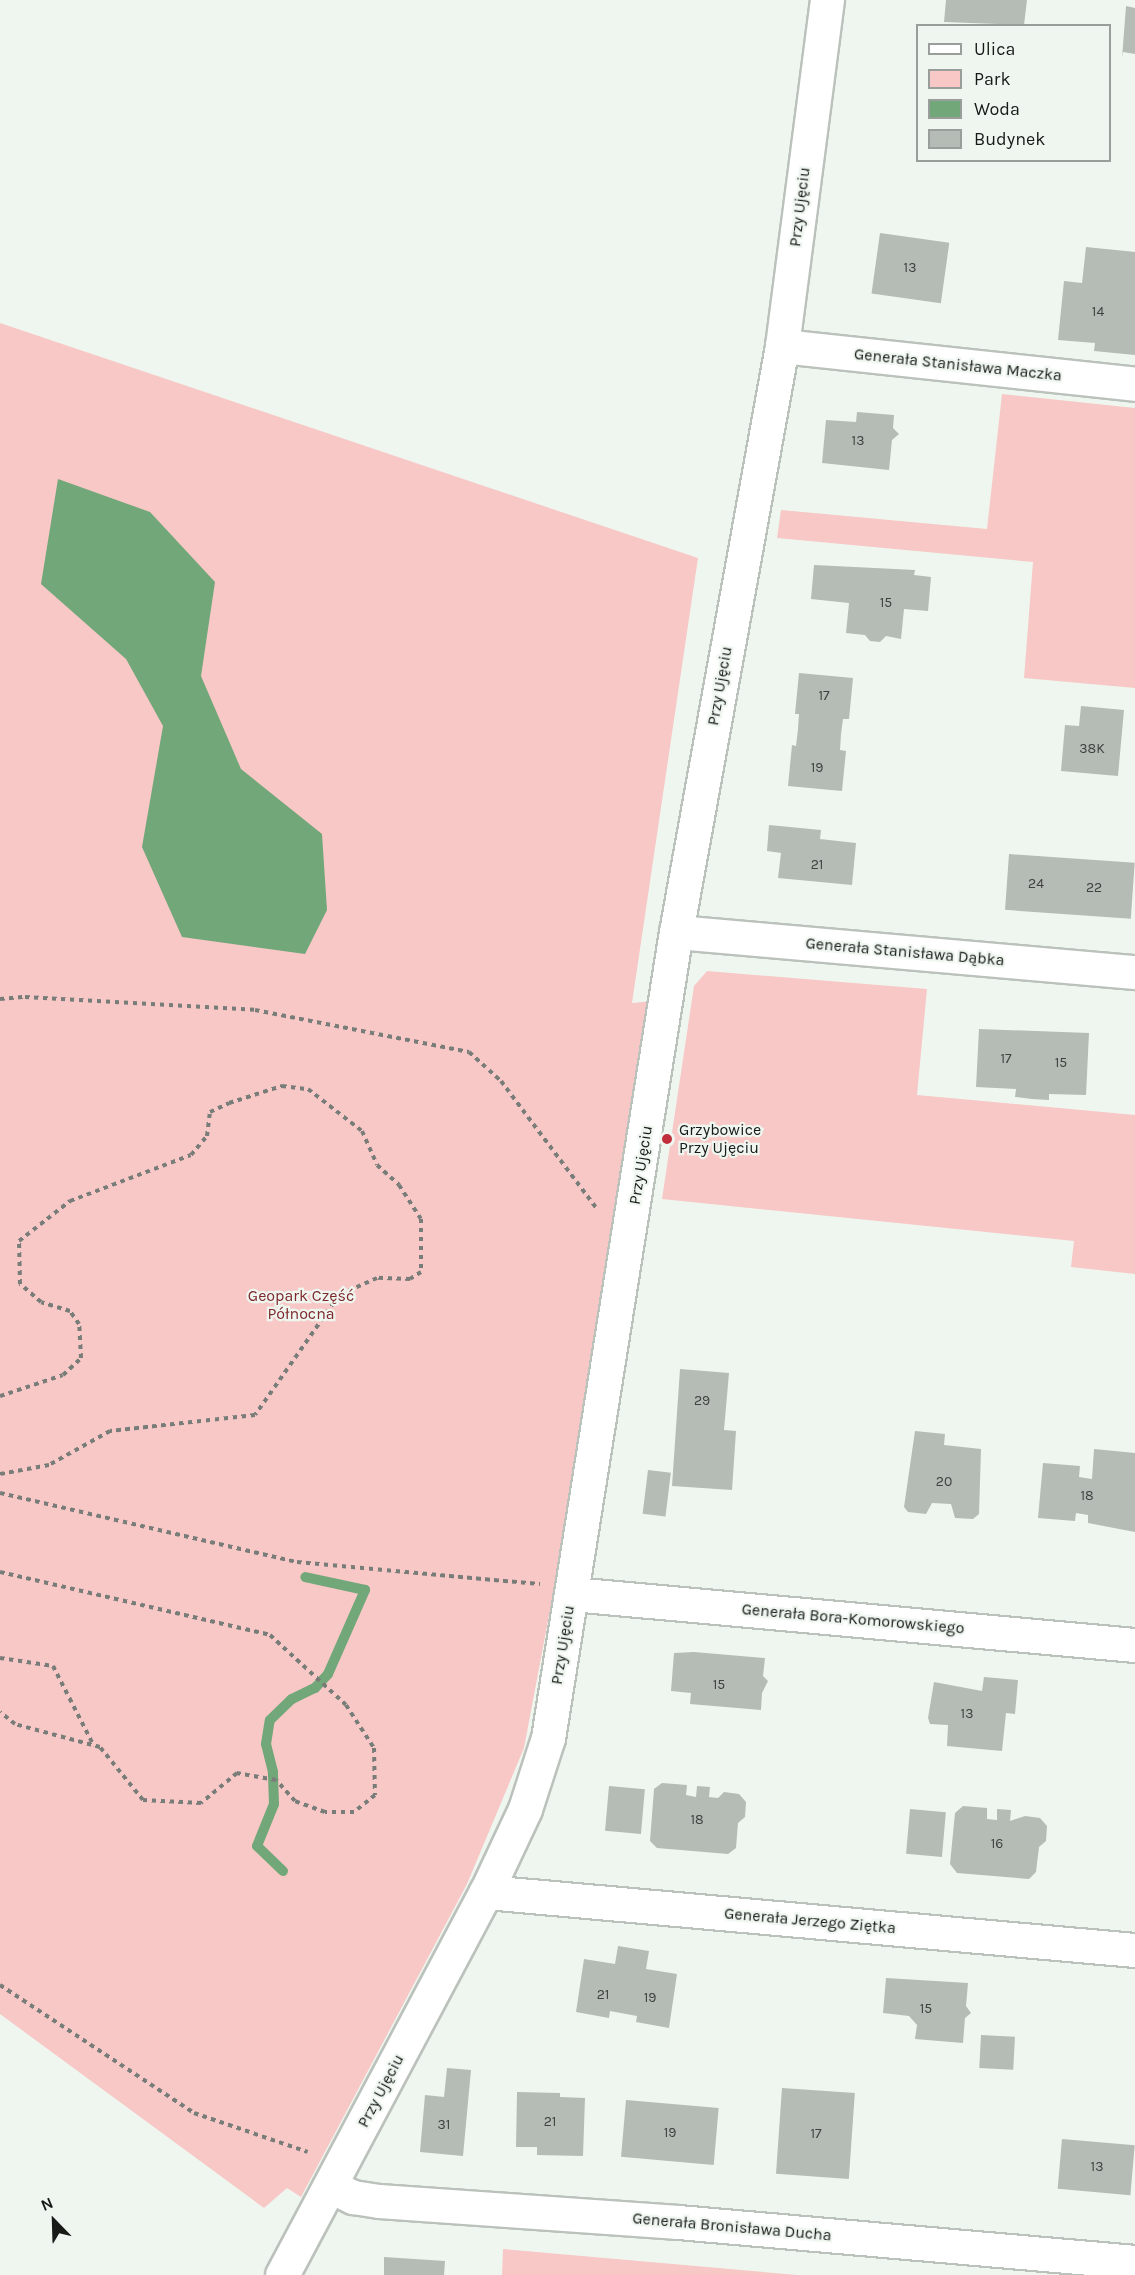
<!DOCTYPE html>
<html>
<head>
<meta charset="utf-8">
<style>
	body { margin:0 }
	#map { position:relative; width:1135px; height:2275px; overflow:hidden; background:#eff6f0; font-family:Karla,sans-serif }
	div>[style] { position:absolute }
	.green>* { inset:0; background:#f7c8c5 }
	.water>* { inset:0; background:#71a779 }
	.stream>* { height:10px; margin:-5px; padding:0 5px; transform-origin:5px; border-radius:5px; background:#71a779 }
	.building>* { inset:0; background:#b5bbb5; transform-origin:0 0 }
	.path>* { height:4px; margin-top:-2px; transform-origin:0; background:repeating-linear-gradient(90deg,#797d79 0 4.5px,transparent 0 9px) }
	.roads { filter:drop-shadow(2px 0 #bbc1bb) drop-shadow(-2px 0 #bbc1bb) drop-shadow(0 2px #bbc1bb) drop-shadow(0 -2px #bbc1bb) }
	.minor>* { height:33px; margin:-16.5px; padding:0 16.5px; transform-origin:16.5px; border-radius:16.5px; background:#fff }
	.dots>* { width:16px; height:16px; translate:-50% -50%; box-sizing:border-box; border:3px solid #eff6f0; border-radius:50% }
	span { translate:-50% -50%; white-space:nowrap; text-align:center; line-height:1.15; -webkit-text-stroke:4.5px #eff6f0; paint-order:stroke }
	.number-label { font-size:14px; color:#3f423f }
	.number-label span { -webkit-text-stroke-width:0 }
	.street-label { font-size:16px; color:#181a18 }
	.poi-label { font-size:16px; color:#181a18 }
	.left { translate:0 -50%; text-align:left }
	.park-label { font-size:16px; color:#7f292c }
	.legend { position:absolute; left:916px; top:24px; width:195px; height:138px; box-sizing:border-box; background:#eff6f0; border:2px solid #999e9a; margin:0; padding:8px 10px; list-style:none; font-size:18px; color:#181a18 }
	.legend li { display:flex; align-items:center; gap:12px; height:30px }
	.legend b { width:30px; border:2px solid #999e9a }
	.north { position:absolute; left:24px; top:2191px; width:60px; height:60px; -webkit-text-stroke:4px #eff6f0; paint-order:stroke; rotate:337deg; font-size:16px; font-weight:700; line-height:24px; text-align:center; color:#181a18 }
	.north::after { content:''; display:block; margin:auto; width:21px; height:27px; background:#181a18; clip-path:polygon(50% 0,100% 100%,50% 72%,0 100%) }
</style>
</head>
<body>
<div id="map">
	<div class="green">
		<i style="clip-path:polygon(0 323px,698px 558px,632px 1003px,665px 1000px,524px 1748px,467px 1884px,301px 2197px,287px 2188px,264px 2208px,0 2014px)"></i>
		<i style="clip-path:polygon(1002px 394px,1135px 408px,1135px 688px,1024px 678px,1033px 562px,777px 538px,781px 510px,987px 529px)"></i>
		<i style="clip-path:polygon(707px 971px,927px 989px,917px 1095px,1135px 1115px,1135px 1274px,1071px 1267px,1074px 1241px,662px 1199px,694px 986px)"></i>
		<i style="clip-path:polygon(503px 2249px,797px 2275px,502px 2275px)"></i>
	</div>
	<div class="water">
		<i style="clip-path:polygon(58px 479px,150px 512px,215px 582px,201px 676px,241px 769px,322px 834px,327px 910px,305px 954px,182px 937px,142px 847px,163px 726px,126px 659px,41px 584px)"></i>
	</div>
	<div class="stream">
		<i style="left:283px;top:1871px;width:36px;rotate:-136deg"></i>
		<i style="left:257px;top:1846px;width:45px;rotate:-68deg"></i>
		<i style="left:274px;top:1804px;width:32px;rotate:-92deg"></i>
		<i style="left:273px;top:1772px;width:29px;rotate:-104deg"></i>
		<i style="left:266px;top:1744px;width:24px;rotate:-81deg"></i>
		<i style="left:270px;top:1720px;width:30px;rotate:-44deg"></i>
		<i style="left:292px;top:1699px;width:25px;rotate:-26deg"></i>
		<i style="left:315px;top:1688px;width:19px;rotate:-47deg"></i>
		<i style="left:328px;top:1674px;width:92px;rotate:-66.2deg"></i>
		<i style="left:365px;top:1590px;width:61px;rotate:-167.8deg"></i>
	</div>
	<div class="building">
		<i style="clip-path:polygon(946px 0,1027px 0,1024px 25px,944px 22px)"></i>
		<i style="clip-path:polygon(1126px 6px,1135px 8px,1135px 54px,1123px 52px,1122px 58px)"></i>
		<i style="left:880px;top:233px;width:70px;height:61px;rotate:8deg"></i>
		<i style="clip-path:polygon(1086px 247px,1135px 252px,1135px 355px,1094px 351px,1095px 343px,1058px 340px,1064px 281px,1082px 283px)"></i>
		<i style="clip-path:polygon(857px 412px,894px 415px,893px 428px,899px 434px,892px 440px,889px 470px,822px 463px,826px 420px,856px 422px)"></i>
		<i style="clip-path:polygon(814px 565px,915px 570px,914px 575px,931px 577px,928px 611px,904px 609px,901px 639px,886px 636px,880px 642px,870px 641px,865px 635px,846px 633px,849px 603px,811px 599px)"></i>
		<i style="clip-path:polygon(799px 673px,853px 678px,849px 719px,843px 719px,841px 734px,840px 750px,846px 751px,842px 791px,788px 786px,792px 745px,796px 746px,798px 729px,799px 714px,795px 714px)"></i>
		<i style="clip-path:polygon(1081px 706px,1124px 710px,1118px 776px,1061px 771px,1065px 725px,1079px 726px)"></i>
		<i style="clip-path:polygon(769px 825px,821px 830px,820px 839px,856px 843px,852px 885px,778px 878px,781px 853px,767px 851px)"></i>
		<i style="left:1009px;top:854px;width:126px;height:56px;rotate:4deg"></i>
		<i style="clip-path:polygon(979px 1029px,1089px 1033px,1086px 1095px,1049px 1094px,1049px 1100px,1032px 1099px,1015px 1097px,1016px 1089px,976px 1087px)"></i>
		<i style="clip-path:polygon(680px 1369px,729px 1373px,724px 1430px,736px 1431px,732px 1490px,672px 1486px)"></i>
		<i style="clip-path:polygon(915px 1431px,945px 1434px,944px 1445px,981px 1449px,979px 1514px,973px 1519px,955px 1518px,951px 1504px,932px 1503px,926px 1514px,908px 1512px,904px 1507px)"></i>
		<i style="clip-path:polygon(1094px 1449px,1135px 1453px,1135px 1532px,1088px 1523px,1088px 1515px,1076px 1513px,1075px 1521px,1038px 1518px,1043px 1463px,1080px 1466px,1079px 1477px,1092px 1479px)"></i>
		<i style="left:648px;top:1470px;width:23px;height:44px;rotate:7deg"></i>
		<i style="clip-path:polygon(694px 1652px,765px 1658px,763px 1676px,768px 1681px,762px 1693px,761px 1710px,690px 1704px,691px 1693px,671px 1691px,674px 1653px)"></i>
		<i style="clip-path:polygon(984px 1677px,1018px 1680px,1015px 1714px,1006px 1713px,1002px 1751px,947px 1746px,948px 1725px,930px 1724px,928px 1718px,934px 1682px,982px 1691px)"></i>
		<i style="clip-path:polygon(662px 1783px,687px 1785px,686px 1795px,696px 1797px,697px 1786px,710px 1787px,709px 1797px,718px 1798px,724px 1792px,739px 1794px,746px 1802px,745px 1817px,738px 1823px,736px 1848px,728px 1854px,657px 1848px,650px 1841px,654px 1789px)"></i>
		<i style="left:609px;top:1786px;width:36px;height:45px;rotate:5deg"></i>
		<i style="clip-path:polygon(963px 1806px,987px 1808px,987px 1819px,997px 1820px,997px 1809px,1011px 1810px,1010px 1821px,1025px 1816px,1040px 1818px,1047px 1826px,1046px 1841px,1039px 1847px,1036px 1872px,1029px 1879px,957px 1873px,950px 1864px,955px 1813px)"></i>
		<i style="left:910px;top:1809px;width:36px;height:45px;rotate:5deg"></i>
		<i style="clip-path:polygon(618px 1946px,649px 1951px,646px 1969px,677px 1974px,669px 2028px,636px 2022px,637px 2016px,610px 2011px,609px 2018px,576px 2012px,584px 1959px,615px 1964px)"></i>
		<i style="clip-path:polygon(886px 1978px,968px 1983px,966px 2006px,971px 2013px,965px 2018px,963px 2043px,915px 2039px,917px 2025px,909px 2016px,883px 2013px)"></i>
		<i style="left:981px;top:2035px;width:34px;height:33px;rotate:3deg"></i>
		<i style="clip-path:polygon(447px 2068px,471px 2070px,463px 2156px,420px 2152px,425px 2095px,444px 2097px)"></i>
		<i style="left:782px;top:2088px;width:73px;height:86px;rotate:4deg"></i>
		<i style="clip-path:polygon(517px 2092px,560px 2093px,560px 2097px,585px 2098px,583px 2156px,537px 2155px,537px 2147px,516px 2147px)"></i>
		<i style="left:626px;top:2100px;width:93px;height:57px;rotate:5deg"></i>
		<i style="left:1062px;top:2139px;width:73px;height:50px;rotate:5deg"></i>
		<i style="clip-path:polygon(384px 2257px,445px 2261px,444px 2275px,384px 2275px)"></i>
	</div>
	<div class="path">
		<i style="left:0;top:999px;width:25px;rotate:-5deg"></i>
		<i style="left:25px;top:997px;width:230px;rotate:3.2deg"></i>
		<i style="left:255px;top:1010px;width:218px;rotate:11.1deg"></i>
		<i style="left:469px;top:1052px;width:43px;rotate:42.2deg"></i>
		<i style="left:501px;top:1081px;width:160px;rotate:53.1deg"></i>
		<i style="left:0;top:1396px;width:66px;rotate:-18.4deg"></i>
		<i style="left:63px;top:1375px;width:25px;rotate:-43deg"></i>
		<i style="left:81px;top:1358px;width:34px;rotate:-93deg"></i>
		<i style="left:79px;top:1324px;width:16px;rotate:-125deg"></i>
		<i style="left:70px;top:1311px;width:30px;rotate:-163deg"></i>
		<i style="left:41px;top:1302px;width:28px;rotate:-139deg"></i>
		<i style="left:20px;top:1284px;width:43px;rotate:-91.3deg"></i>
		<i style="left:19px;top:1241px;width:65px;rotate:-38.1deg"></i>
		<i style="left:70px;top:1201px;width:129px;rotate:-20.8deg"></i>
		<i style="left:191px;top:1155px;width:25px;rotate:-50deg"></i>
		<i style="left:207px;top:1136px;width:24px;rotate:-83deg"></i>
		<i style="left:210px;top:1112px;width:21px;rotate:-25deg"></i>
		<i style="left:229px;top:1103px;width:56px;rotate:-17.8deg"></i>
		<i style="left:282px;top:1086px;width:26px;rotate:7deg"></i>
		<i style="left:308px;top:1089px;width:68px;rotate:37.9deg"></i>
		<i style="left:362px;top:1131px;width:37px;rotate:66deg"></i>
		<i style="left:377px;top:1165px;width:30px;rotate:42deg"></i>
		<i style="left:399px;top:1185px;width:40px;rotate:57.1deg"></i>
		<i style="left:421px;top:1219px;width:53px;rotate:90deg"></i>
		<i style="left:421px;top:1272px;width:13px;rotate:148deg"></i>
		<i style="left:410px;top:1279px;width:33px;rotate:-178deg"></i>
		<i style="left:377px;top:1278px;width:42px;rotate:155.9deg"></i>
		<i style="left:339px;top:1295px;width:146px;rotate:125deg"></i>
		<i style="left:255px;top:1415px;width:146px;rotate:173.7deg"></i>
		<i style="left:110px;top:1431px;width:70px;rotate:150.9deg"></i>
		<i style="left:49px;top:1465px;width:50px;rotate:169.6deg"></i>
		<i style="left:0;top:1493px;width:305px;rotate:13.1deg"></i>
		<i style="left:297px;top:1562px;width:244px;rotate:5.2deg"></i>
		<i style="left:0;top:1572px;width:277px;rotate:13.1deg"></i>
		<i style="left:270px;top:1635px;width:103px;rotate:42.6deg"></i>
		<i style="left:346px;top:1705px;width:51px;rotate:56.9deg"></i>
		<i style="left:374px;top:1748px;width:47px;rotate:88.8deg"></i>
		<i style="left:375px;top:1795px;width:27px;rotate:141deg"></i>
		<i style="left:354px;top:1812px;width:29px;rotate:180deg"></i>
		<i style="left:325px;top:1812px;width:32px;rotate:-160deg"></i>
		<i style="left:295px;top:1801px;width:28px;rotate:-132deg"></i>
		<i style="left:276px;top:1780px;width:40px;rotate:-170deg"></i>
		<i style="left:237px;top:1773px;width:47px;rotate:140.2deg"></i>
		<i style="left:201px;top:1803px;width:58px;rotate:-177deg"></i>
		<i style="left:143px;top:1800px;width:68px;rotate:-129.1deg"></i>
		<i style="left:100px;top:1747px;width:88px;rotate:-164.9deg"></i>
		<i style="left:15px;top:1724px;width:19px;rotate:-141deg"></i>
		<i style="left:0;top:1658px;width:54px;rotate:8.6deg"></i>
		<i style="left:53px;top:1666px;width:90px;rotate:62.9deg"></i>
		<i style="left:0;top:1985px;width:232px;rotate:33.4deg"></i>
		<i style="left:194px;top:2113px;width:120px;rotate:18.9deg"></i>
	</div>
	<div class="roads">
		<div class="minor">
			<i style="left:782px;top:346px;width:355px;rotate:6.1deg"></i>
			<i style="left:676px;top:932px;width:461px;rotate:5deg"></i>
			<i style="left:572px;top:1594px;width:565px;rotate:5.18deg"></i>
			<i style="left:486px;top:1892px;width:652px;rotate:5.11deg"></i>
			<i style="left:331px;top:2186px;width:25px;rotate:27deg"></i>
			<i style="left:353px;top:2197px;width:26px;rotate:9deg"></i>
			<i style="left:379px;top:2201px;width:300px;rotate:4deg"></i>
			<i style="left:678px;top:2222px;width:459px;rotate:5deg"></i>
			<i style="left:282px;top:2275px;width:434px;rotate:-62deg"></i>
			<i style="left:486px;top:1892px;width:92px;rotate:-64.8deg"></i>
			<i style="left:525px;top:1809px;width:75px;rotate:-72.1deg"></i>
			<i style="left:548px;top:1738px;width:816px;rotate:-80.98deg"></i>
			<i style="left:676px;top:932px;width:596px;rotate:-79.75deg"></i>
			<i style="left:782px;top:346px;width:349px;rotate:-82.6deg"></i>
		</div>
	</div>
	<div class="dots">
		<i style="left:667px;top:1139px;background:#bf2e3a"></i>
	</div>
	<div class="number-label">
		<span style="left:910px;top:268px">13</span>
		<span style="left:1098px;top:312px">14</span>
		<span style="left:858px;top:441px">13</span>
		<span style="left:886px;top:603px">15</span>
		<span style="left:824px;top:696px">17</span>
		<span style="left:1092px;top:749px">38K</span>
		<span style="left:817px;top:768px">19</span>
		<span style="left:817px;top:865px">21</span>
		<span style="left:1036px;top:884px">24</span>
		<span style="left:1094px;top:888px">22</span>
		<span style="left:1006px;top:1059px">17</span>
		<span style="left:1061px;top:1063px">15</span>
		<span style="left:702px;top:1401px">29</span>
		<span style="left:944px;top:1482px">20</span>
		<span style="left:1087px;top:1496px">18</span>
		<span style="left:719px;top:1685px">15</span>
		<span style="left:967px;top:1714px">13</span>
		<span style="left:697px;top:1820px">18</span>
		<span style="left:997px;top:1844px">16</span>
		<span style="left:603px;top:1995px">21</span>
		<span style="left:650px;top:1998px">19</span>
		<span style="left:926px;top:2009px">15</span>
		<span style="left:550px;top:2122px">21</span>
		<span style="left:444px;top:2125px">31</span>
		<span style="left:670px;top:2133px">19</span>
		<span style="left:816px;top:2134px">17</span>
		<span style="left:1097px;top:2167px">13</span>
	</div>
	<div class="street-label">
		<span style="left:800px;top:207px;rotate:-83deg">Przy Ujęciu</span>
		<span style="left:958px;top:365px;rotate:6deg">Generała Stanisława Maczka</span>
		<span style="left:720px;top:686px;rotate:-80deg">Przy Ujęciu</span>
		<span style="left:905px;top:952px;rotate:5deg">Generała Stanisława Dąbka</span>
		<span style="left:641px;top:1165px;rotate:-81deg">Przy Ujęciu</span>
		<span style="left:853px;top:1619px;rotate:5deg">Generała Bora-Komorowskiego</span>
		<span style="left:563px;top:1645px;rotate:-81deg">Przy Ujęciu</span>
		<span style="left:810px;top:1921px;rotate:5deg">Generała Jerzego Ziętka</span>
		<span style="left:381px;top:2091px;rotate:-62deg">Przy Ujęciu</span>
		<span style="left:732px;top:2227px;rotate:5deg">Generała Bronisława Ducha</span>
	</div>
	<div class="poi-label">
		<span class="left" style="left:679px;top:1139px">Grzybowice<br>Przy Ujęciu</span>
	</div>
	<div class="park-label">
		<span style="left:301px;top:1305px">Geopark Część<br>Północna</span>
	</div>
	<ul class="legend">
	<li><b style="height:8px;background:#fff"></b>Ulica</li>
	<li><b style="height:16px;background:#f7c8c5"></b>Park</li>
	<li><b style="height:16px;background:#71a779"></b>Woda</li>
	<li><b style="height:16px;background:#b5bbb5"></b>Budynek</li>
	</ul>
	<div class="north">N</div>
</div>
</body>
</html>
